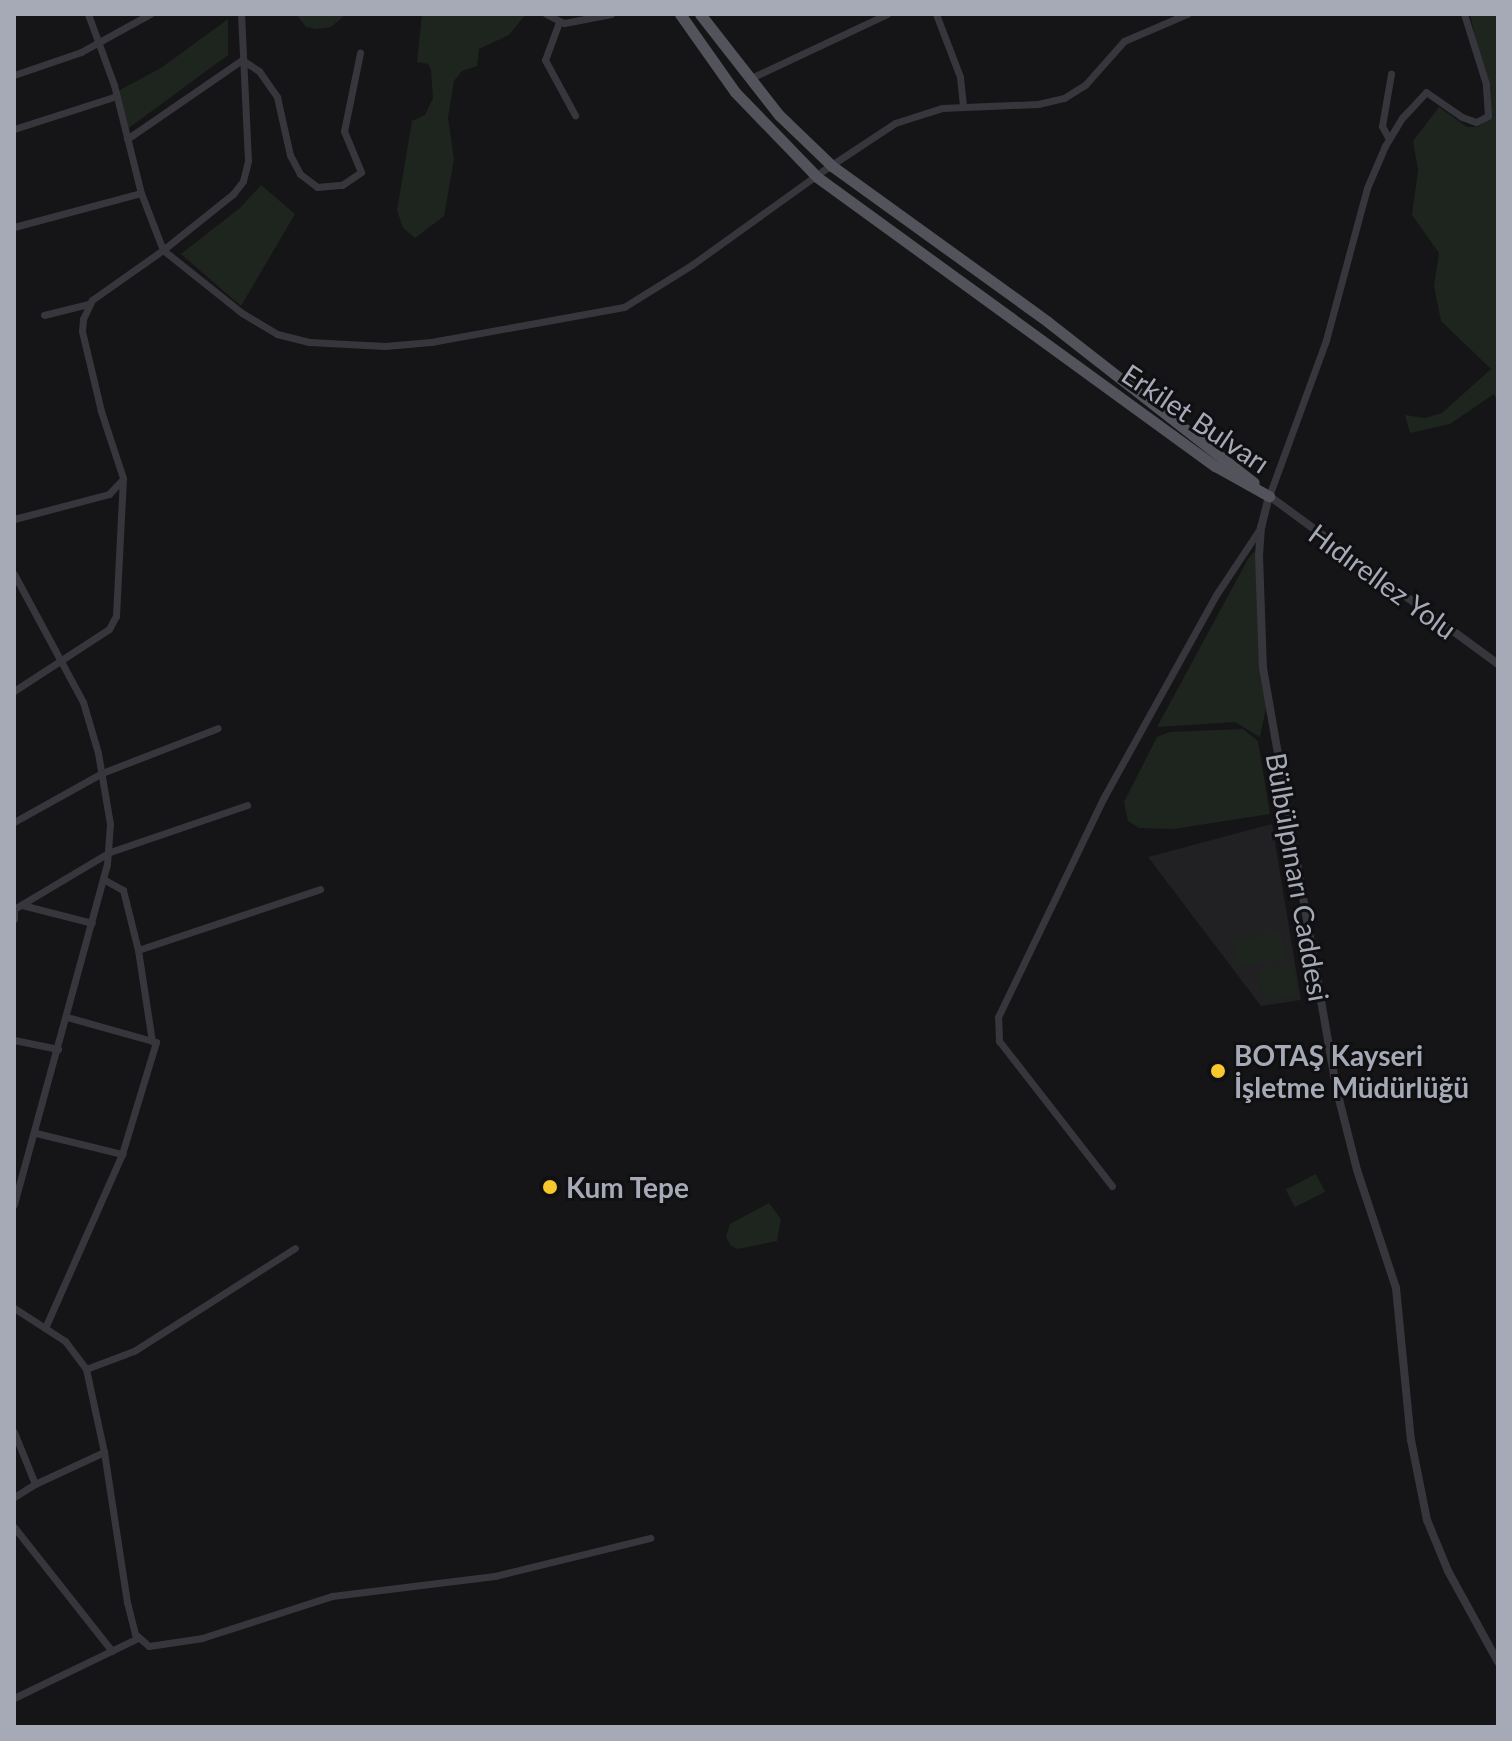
<!DOCTYPE html>
<html>
<head>
<meta charset="utf-8">
<style>
	body { margin:0 }
	#map { position:relative; width:1512px; height:1741px; overflow:hidden; background:#151517; font-family:Lato,sans-serif }
	div>[style] { position:absolute }
	.built>* { inset:0; background:#212124 }
	.green>* { inset:0; background:#1d251e; transform-origin:0 0 }
	.minor>* { height:7px; margin:-3.5px; padding:0 3.5px; transform-origin:3.5px; border-radius:3.5px; background:#36363c }
	.tertiary>* { height:8px; margin:-4px; padding:0 4px; transform-origin:4px; border-radius:4px; background:#36363c }
	.primary>* { height:11px; margin:-5.5px; padding:0 5.5px; transform-origin:5.5px; border-radius:5.5px; background:#52535b }
	.dots>* { width:22px; height:22px; translate:-50% -50%; box-sizing:border-box; border:4px solid #101012; border-radius:50% }
	span { translate:-50% -50%; white-space:nowrap; text-align:center; line-height:1.15; -webkit-text-stroke:6px #101012; paint-order:stroke }
	.street-label { font-size:28px; color:#a6aab7 }
	.poi-label { font-size:28px; color:#a6aab7; font-weight:700 }
	.left { translate:0 -50%; text-align:left }
	.frame { position:absolute; inset:0; border:16px solid #a6aab7; pointer-events:none }
</style>
</head>
<body>
<div id="map">
	<div class="built">
		<i style="clip-path:polygon(1272px 824px,1301px 1000px,1261px 1006px,1148px 857px)"></i>
	</div>
	<div class="green">
		<i style="clip-path:polygon(296px 14px,346px 14px,331px 27px,316px 29px,306px 27px)"></i>
		<i style="clip-path:polygon(422px 14px,526px 14px,509px 35px,479px 49px,477px 66px,462px 71px,454px 81px,448px 118px,454px 159px,444px 216px,415px 238px,403px 228px,397px 210px,412px 121px,425px 115px,433px 98px,431px 70px,428px 64px,417px 62px)"></i>
		<i style="clip-path:polygon(1470px 14px,1498px 14px,1498px 404px,1494px 394px,1450px 424px,1410px 433px,1405px 415px,1425px 418px,1442px 413px,1491px 369px,1441px 321px,1434px 286px,1439px 253px,1412px 215px,1418px 170px,1413px 141px,1439px 107px,1467px 127px,1478px 127px,1487px 119px,1490px 102px)"></i>
		<i style="clip-path:polygon(228px 19px,228px 55px,126px 130px,118px 91px,161px 68px)"></i>
		<i style="clip-path:polygon(261px 185px,295px 214px,241px 306px,181px 254px,240px 208px)"></i>
		<i style="clip-path:polygon(1261px 544px,1267px 703px,1260px 737px,1235px 722px,1157px 727px,1248px 559px)"></i>
		<i style="clip-path:polygon(1243px 729px,1258px 741px,1270px 814px,1173px 829px,1139px 828px,1128px 821px,1124px 802px,1157px 737px,1170px 732px)"></i>
		<i style="left:1281px;top:932px;width:27px;height:49px;rotate:80deg"></i>
		<i style="left:1293px;top:964px;width:32px;height:35px;rotate:81deg"></i>
		<i style="left:1316px;top:1174px;width:20px;height:34px;rotate:63deg"></i>
		<i style="clip-path:polygon(769px 1203px,781px 1219px,777px 1241px,738px 1249px,731px 1246px,726px 1237px,730px 1224px)"></i>
	</div>
	<div class="minor">
		<i style="left:88px;top:14px;width:76px;rotate:69.9deg"></i>
		<i style="left:114px;top:85px;width:111px;rotate:76deg"></i>
		<i style="left:141px;top:193px;width:61px;rotate:68.9deg"></i>
		<i style="left:163px;top:250px;width:101px;rotate:38.6deg"></i>
		<i style="left:242px;top:313px;width:41px;rotate:31deg"></i>
		<i style="left:277px;top:334px;width:33px;rotate:14deg"></i>
		<i style="left:309px;top:342px;width:76px;rotate:3deg"></i>
		<i style="left:385px;top:346px;width:46px;rotate:-5deg"></i>
		<i style="left:431px;top:342px;width:196px;rotate:-10.3deg"></i>
		<i style="left:624px;top:307px;width:81px;rotate:-31.9deg"></i>
		<i style="left:693px;top:264px;width:161px;rotate:-35.7deg"></i>
		<i style="left:824px;top:170px;width:85px;rotate:-33.5deg"></i>
		<i style="left:895px;top:123px;width:49px;rotate:-17.7deg"></i>
		<i style="left:942px;top:108px;width:96px;rotate:-2.4deg"></i>
		<i style="left:1038px;top:104px;width:27px;rotate:-13deg"></i>
		<i style="left:1064px;top:98px;width:25px;rotate:-32deg"></i>
		<i style="left:1085px;top:85px;width:59px;rotate:-48.4deg"></i>
		<i style="left:1124px;top:41px;width:69px;rotate:-23.2deg"></i>
		<i style="left:546px;top:14px;width:20px;rotate:27deg"></i>
		<i style="left:564px;top:23px;width:48px;rotate:-10.8deg"></i>
		<i style="left:936px;top:14px;width:67px;rotate:69.1deg"></i>
		<i style="left:960px;top:77px;width:29px;rotate:84deg"></i>
		<i style="left:559px;top:22px;width:40px;rotate:110.2deg"></i>
		<i style="left:545px;top:60px;width:63px;rotate:61.4deg"></i>
		<i style="left:14px;top:75px;width:71px;rotate:-18.9deg"></i>
		<i style="left:81px;top:52px;width:79px;rotate:-28.8deg"></i>
		<i style="left:749px;top:79px;width:153px;rotate:-25.2deg"></i>
		<i style="left:14px;top:129px;width:108px;rotate:-17.8deg"></i>
		<i style="left:127px;top:139px;width:140px;rotate:-34.5deg"></i>
		<i style="left:242px;top:60px;width:20px;rotate:33deg"></i>
		<i style="left:259px;top:71px;width:32px;rotate:55deg"></i>
		<i style="left:277px;top:97px;width:59px;rotate:77.4deg"></i>
		<i style="left:290px;top:155px;width:21px;rotate:62deg"></i>
		<i style="left:300px;top:174px;width:21px;rotate:37deg"></i>
		<i style="left:317px;top:187px;width:25px;rotate:-5deg"></i>
		<i style="left:342px;top:185px;width:23px;rotate:-34deg"></i>
		<i style="left:361px;top:172px;width:44px;rotate:-112.5deg"></i>
		<i style="left:344px;top:131px;width:80px;rotate:-78.4deg"></i>
		<i style="left:1389px;top:139px;width:15px;rotate:-118deg"></i>
		<i style="left:1382px;top:126px;width:53px;rotate:-80.2deg"></i>
		<i style="left:14px;top:227px;width:131px;rotate:-15deg"></i>
		<i style="left:44px;top:315px;width:45px;rotate:-14deg"></i>
		<i style="left:1269px;top:496px;width:166px;rotate:-69.9deg"></i>
		<i style="left:1326px;top:340px;width:157px;rotate:-74.9deg"></i>
		<i style="left:1367px;top:188px;width:46px;rotate:-66.8deg"></i>
		<i style="left:1385px;top:146px;width:33px;rotate:-59deg"></i>
		<i style="left:1402px;top:118px;width:35px;rotate:-47deg"></i>
		<i style="left:1426px;top:92px;width:44px;rotate:34.8deg"></i>
		<i style="left:1462px;top:117px;width:15px;rotate:20deg"></i>
		<i style="left:1476px;top:122px;width:13px;rotate:-27deg"></i>
		<i style="left:1488px;top:116px;width:32px;rotate:-94deg"></i>
		<i style="left:1486px;top:84px;width:73px;rotate:-107.4deg"></i>
		<i style="left:14px;top:519px;width:98px;rotate:-14.7deg"></i>
		<i style="left:109px;top:494px;width:19px;rotate:-47deg"></i>
		<i style="left:14px;top:574px;width:145px;rotate:61.7deg"></i>
		<i style="left:83px;top:702px;width:53px;rotate:73.6deg"></i>
		<i style="left:98px;top:753px;width:72px;rotate:80.4deg"></i>
		<i style="left:110px;top:824px;width:40px;rotate:94.3deg"></i>
		<i style="left:107px;top:864px;width:353px;rotate:105.3deg"></i>
		<i style="left:14px;top:691px;width:113px;rotate:-33.1deg"></i>
		<i style="left:109px;top:629px;width:15px;rotate:-62deg"></i>
		<i style="left:116px;top:616px;width:138px;rotate:-87.1deg"></i>
		<i style="left:123px;top:478px;width:71px;rotate:-108.2deg"></i>
		<i style="left:101px;top:411px;width:82px;rotate:-103.4deg"></i>
		<i style="left:82px;top:331px;width:12px;rotate:-85deg"></i>
		<i style="left:83px;top:319px;width:21px;rotate:-65deg"></i>
		<i style="left:92px;top:300px;width:87px;rotate:-35.2deg"></i>
		<i style="left:163px;top:250px;width:90px;rotate:-38.7deg"></i>
		<i style="left:233px;top:194px;width:16px;rotate:-52deg"></i>
		<i style="left:243px;top:181px;width:21px;rotate:-76deg"></i>
		<i style="left:248px;top:161px;width:147px;rotate:-92.7deg"></i>
		<i style="left:14px;top:822px;width:101px;rotate:-29.1deg"></i>
		<i style="left:102px;top:773px;width:124px;rotate:-21.2deg"></i>
		<i style="left:103px;top:879px;width:23px;rotate:29deg"></i>
		<i style="left:123px;top:890px;width:62px;rotate:76deg"></i>
		<i style="left:138px;top:950px;width:92px;rotate:81.3deg"></i>
		<i style="left:22px;top:905px;width:72px;rotate:14.4deg"></i>
		<i style="left:14px;top:909px;width:112px;rotate:-30.7deg"></i>
		<i style="left:110px;top:852px;width:145px;rotate:-18.9deg"></i>
		<i style="left:14px;top:911px;width:8px;rotate:90deg"></i>
		<i style="left:138px;top:950px;width:192px;rotate:-18.5deg"></i>
		<i style="left:14px;top:1040px;width:45px;rotate:11.6deg"></i>
		<i style="left:36px;top:1133px;width:89px;rotate:13.7deg"></i>
		<i style="left:122px;top:1154px;width:117px;rotate:-73.1deg"></i>
		<i style="left:156px;top:1042px;width:92px;rotate:-164.3deg"></i>
		<i style="left:1112px;top:1186px;width:184px;rotate:-127.9deg"></i>
		<i style="left:999px;top:1041px;width:24px;rotate:-92deg"></i>
		<i style="left:998px;top:1017px;width:244px;rotate:-64.3deg"></i>
		<i style="left:1104px;top:797px;width:231px;rotate:-61deg"></i>
		<i style="left:1216px;top:595px;width:82px;rotate:-56.5deg"></i>
		<i style="left:14px;top:1308px;width:61px;rotate:32.9deg"></i>
		<i style="left:65px;top:1341px;width:35px;rotate:53deg"></i>
		<i style="left:86px;top:1369px;width:85px;rotate:77.8deg"></i>
		<i style="left:104px;top:1452px;width:152px;rotate:81.3deg"></i>
		<i style="left:127px;top:1602px;width:33px;rotate:76deg"></i>
		<i style="left:135px;top:1634px;width:18px;rotate:41deg"></i>
		<i style="left:149px;top:1646px;width:54px;rotate:-8.6deg"></i>
		<i style="left:202px;top:1638px;width:137px;rotate:-17.9deg"></i>
		<i style="left:332px;top:1596px;width:164px;rotate:-7deg"></i>
		<i style="left:495px;top:1576px;width:160px;rotate:-13.8deg"></i>
		<i style="left:45px;top:1328px;width:190px;rotate:-66.1deg"></i>
		<i style="left:86px;top:1369px;width:51px;rotate:-20.6deg"></i>
		<i style="left:134px;top:1351px;width:191px;rotate:-32.6deg"></i>
		<i style="left:14px;top:1432px;width:56px;rotate:68deg"></i>
		<i style="left:35px;top:1484px;width:25px;rotate:148deg"></i>
		<i style="left:35px;top:1484px;width:76px;rotate:-24.9deg"></i>
		<i style="left:14px;top:1527px;width:158px;rotate:51.7deg"></i>
		<i style="left:14px;top:1698px;width:138px;rotate:-25.8deg"></i>
	</div>
	<div class="tertiary">
		<i style="left:1498px;top:664px;width:284px;rotate:-143.7deg"></i>
		<i style="left:1269px;top:496px;width:32px;rotate:104deg"></i>
		<i style="left:1261px;top:527px;width:28px;rotate:94deg"></i>
		<i style="left:1259px;top:555px;width:113px;rotate:88deg"></i>
		<i style="left:1263px;top:668px;width:429px;rotate:80.1deg"></i>
		<i style="left:1337px;top:1091px;width:81px;rotate:75.8deg"></i>
		<i style="left:1357px;top:1170px;width:124px;rotate:71.7deg"></i>
		<i style="left:1396px;top:1288px;width:153px;rotate:84.4deg"></i>
		<i style="left:1411px;top:1440px;width:82px;rotate:78.7deg"></i>
		<i style="left:1427px;top:1520px;width:55px;rotate:67.6deg"></i>
		<i style="left:1448px;top:1571px;width:104px;rotate:61.2deg"></i>
	</div>
	<div class="primary">
		<i style="left:680px;top:14px;width:95px;rotate:54.8deg"></i>
		<i style="left:735px;top:92px;width:118px;rotate:46deg"></i>
		<i style="left:817px;top:177px;width:492px;rotate:36deg"></i>
		<i style="left:1215px;top:466px;width:62px;rotate:29.1deg"></i>
		<i style="left:700px;top:14px;width:128px;rotate:52deg"></i>
		<i style="left:779px;top:115px;width:74px;rotate:43.9deg"></i>
		<i style="left:832px;top:166px;width:266px;rotate:35.8deg"></i>
		<i style="left:1048px;top:322px;width:261px;rotate:38deg"></i>
	</div>
	<div class="dots">
		<i style="left:1218px;top:1071px;background:#f6c82d"></i>
		<i style="left:550px;top:1187px;background:#f6c82d"></i>
	</div>
	<div class="street-label">
		<span style="left:1196px;top:418px;rotate:34deg">Erkilet Bulvarı</span>
		<span style="left:1383px;top:581px;rotate:36deg">Hıdırellez Yolu</span>
		<span style="left:1298px;top:877px;rotate:80deg">Bülbülpınarı Caddesi</span>
	</div>
	<div class="poi-label">
		<span class="left" style="left:1234px;top:1071px">BOTAŞ Kayseri<br>İşletme Müdürlüğü</span>
		<span class="left" style="left:566px;top:1187px">Kum Tepe</span>
	</div>
	<div class="frame"></div>
</div>
</body>
</html>
